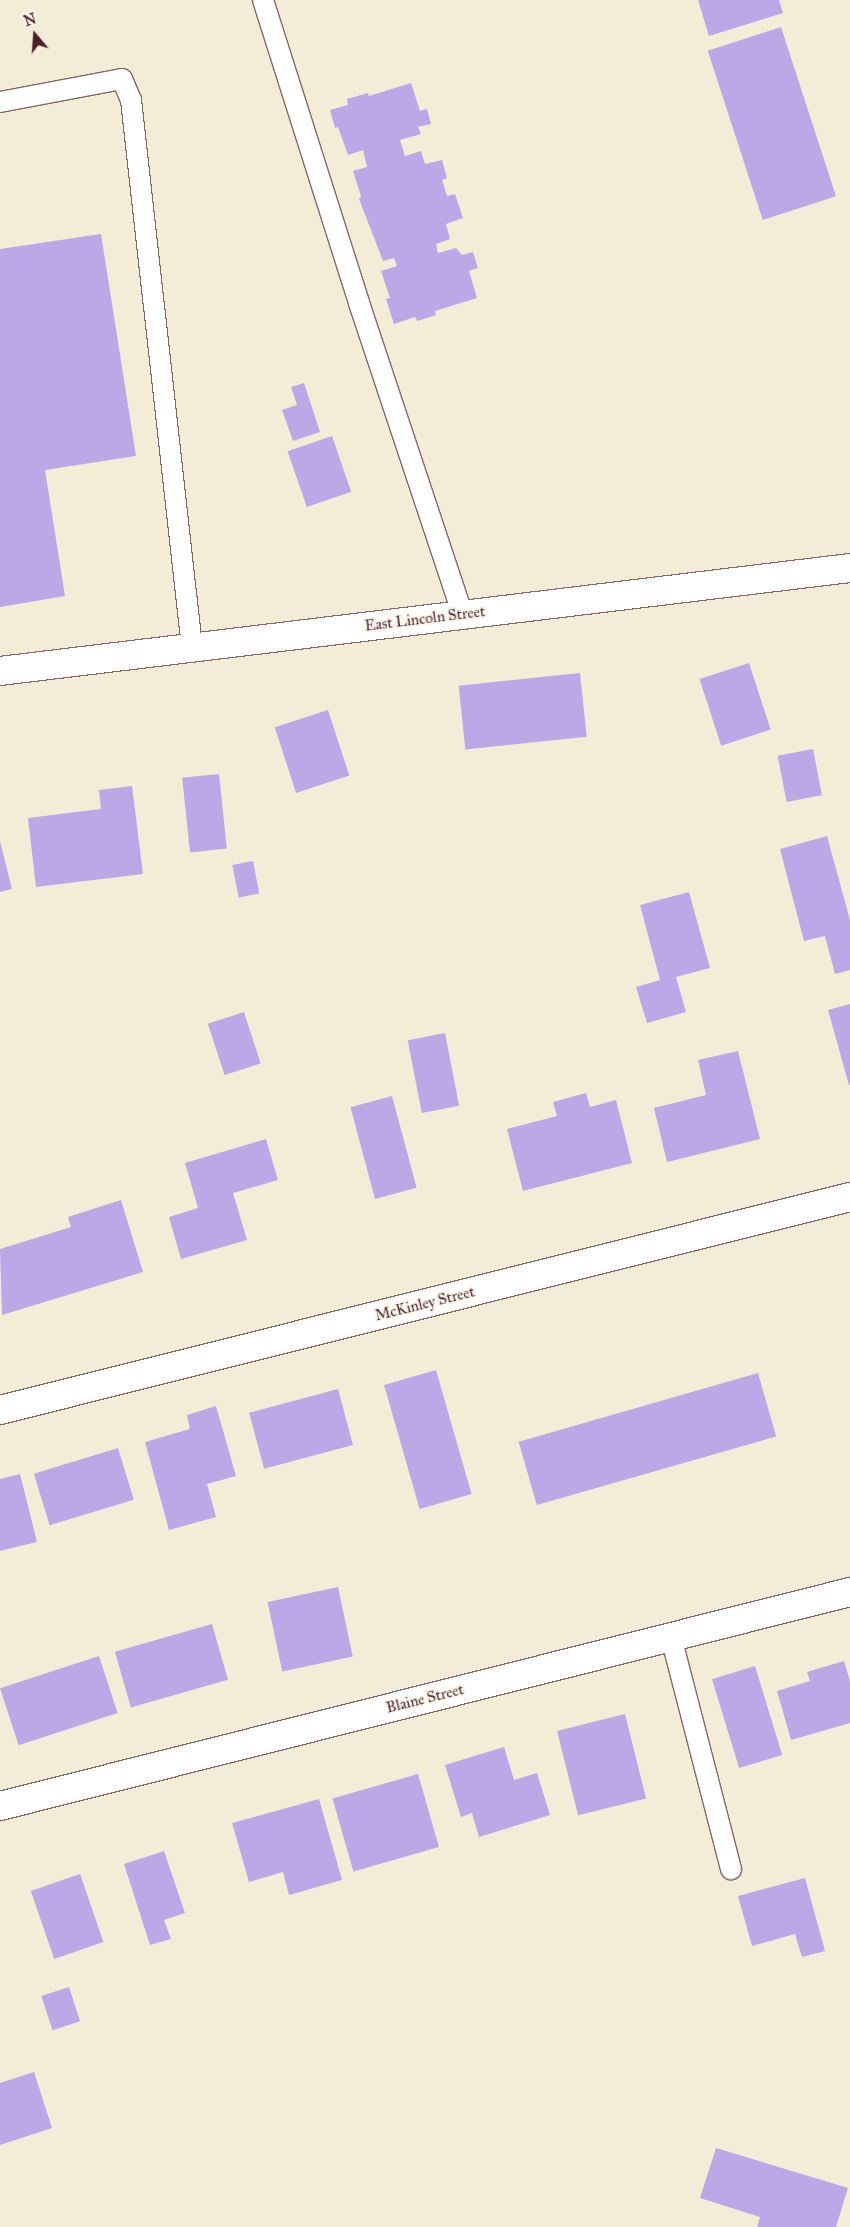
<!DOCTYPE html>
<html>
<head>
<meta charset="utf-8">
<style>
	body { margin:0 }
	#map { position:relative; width:850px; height:2227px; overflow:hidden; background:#f3edd7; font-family:"IM FELL Great Primer",serif }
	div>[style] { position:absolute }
	.building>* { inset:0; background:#bba8e6; transform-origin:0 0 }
	.roads { filter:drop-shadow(1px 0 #856767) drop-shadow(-1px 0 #856767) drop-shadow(0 1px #856767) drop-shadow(0 -1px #856767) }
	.service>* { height:20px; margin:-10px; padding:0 10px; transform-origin:10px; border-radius:10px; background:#fff }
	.minor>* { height:28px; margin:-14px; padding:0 14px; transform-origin:14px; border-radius:14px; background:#fff }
	.tertiary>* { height:28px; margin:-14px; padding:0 14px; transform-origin:14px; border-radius:14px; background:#fff }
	span { translate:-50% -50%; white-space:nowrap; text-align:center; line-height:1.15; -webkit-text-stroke:4.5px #fbf7ec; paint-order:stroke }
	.street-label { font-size:15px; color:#4a1f2b }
	.north { position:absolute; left:10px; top:10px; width:50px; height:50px; -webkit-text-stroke:4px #fbf7ec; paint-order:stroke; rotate:342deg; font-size:14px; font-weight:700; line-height:20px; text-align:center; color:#4a1f2b }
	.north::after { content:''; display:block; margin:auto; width:18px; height:22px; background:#4a1f2b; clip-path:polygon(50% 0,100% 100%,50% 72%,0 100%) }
</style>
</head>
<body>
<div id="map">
	<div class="building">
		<i style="clip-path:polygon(698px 0,779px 0,783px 13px,709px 36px)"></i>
		<i style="left:781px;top:27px;width:178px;height:77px;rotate:72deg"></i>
		<i style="clip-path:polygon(411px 83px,420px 111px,427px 109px,431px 124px,418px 127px,421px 134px,400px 140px,405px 156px,421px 151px,425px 164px,442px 160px,447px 178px,442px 180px,447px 196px,455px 194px,463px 218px,446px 224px,450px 239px,436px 244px,438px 253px,456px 248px,462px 255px,473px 252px,478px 268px,469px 271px,477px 298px,435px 311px,436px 315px,417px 321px,415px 317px,394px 324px,386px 299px,390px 298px,381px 271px,397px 266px,394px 258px,383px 261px,359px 199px,361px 196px,353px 171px,367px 167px,363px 150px,348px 155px,338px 127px,335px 128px,330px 110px,348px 105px,347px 99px,368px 93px,369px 96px)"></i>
		<i style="clip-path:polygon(101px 234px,136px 456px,45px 470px,65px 596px,0 607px,0 249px)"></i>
		<i style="clip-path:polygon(304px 383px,320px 432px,293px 441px,282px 410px,297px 405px,291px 387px)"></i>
		<i style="left:332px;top:436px;width:59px;height:47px;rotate:71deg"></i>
		<i style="left:749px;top:663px;width:70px;height:52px;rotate:72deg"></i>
		<i style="left:580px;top:673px;width:64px;height:122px;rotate:84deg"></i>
		<i style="left:328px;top:710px;width:69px;height:56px;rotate:72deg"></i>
		<i style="left:813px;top:749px;width:47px;height:36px;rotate:79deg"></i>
		<i style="left:219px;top:774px;width:75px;height:37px;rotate:84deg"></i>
		<i style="clip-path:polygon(132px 786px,143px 874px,36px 887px,28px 818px,101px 809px,99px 790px)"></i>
		<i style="clip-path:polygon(827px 836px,850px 920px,850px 970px,835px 974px,825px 936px,804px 941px,780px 849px)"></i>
		<i style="clip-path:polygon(0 841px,12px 889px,0 892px)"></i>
		<i style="left:253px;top:861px;width:33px;height:21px;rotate:79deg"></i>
		<i style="clip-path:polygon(689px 892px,710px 968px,676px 977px,686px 1012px,647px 1023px,636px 987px,660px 980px,640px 905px)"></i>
		<i style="clip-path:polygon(850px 1004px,850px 1085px,849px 1085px,828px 1010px)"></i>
		<i style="left:244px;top:1012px;width:54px;height:38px;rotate:72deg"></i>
		<i style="left:445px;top:1033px;width:74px;height:38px;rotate:79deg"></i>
		<i style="clip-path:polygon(738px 1051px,760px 1139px,667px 1162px,654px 1108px,706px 1095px,698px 1060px)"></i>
		<i style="clip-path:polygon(586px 1093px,590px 1107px,616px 1100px,632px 1163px,523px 1191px,507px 1129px,557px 1116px,553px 1102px)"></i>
		<i style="left:392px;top:1096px;width:95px;height:43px;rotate:75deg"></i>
		<i style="clip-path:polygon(266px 1139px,278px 1180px,233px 1193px,247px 1240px,181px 1259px,169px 1217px,198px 1208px,185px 1163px)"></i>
		<i style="clip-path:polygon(121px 1200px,143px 1272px,2px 1315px,0 1249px,71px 1227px,68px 1217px)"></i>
		<i style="left:436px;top:1370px;width:129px;height:54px;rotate:74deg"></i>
		<i style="left:758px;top:1373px;width:66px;height:249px;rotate:74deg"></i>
		<i style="left:338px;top:1389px;width:58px;height:92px;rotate:75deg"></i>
		<i style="clip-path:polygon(216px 1406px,236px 1476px,207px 1484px,216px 1517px,169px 1530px,145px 1442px,190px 1429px,187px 1415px)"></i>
		<i style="left:118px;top:1448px;width:54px;height:88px;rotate:73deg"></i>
		<i style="clip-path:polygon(20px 1474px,37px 1542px,0 1551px,0 1479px)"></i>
		<i style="left:338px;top:1587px;width:71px;height:72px;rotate:78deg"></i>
		<i style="left:212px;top:1624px;width:58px;height:101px;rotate:74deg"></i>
		<i style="left:99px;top:1656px;width:60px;height:104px;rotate:72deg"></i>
		<i style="clip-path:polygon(844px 1661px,850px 1681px,850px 1723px,791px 1740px,777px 1691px,810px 1681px,807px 1672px)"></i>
		<i style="left:755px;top:1666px;width:93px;height:45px;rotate:73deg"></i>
		<i style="left:625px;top:1714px;width:87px;height:70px;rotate:76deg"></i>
		<i style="clip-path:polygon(504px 1747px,514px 1780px,537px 1773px,550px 1815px,479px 1837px,472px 1813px,461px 1817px,445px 1765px)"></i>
		<i style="left:418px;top:1774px;width:76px;height:89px;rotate:74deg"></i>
		<i style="clip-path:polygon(319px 1799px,342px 1880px,289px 1895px,283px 1872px,249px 1882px,232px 1823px)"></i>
		<i style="clip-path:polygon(164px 1851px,185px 1913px,164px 1920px,171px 1939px,150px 1945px,124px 1864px)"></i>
		<i style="left:80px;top:1874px;width:72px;height:52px;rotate:71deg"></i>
		<i style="clip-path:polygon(805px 1878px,825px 1951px,802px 1957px,795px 1934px,752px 1946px,738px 1896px)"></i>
		<i style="left:69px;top:1987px;width:36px;height:29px;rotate:72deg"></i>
		<i style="clip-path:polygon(34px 2072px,52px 2128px,0 2145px,0 2083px)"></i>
		<i style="clip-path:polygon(716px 2148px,848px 2188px,836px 2227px,757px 2227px,760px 2217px,700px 2198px)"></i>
	</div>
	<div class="roads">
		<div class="service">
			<i style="left:263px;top:0;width:318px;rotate:72.4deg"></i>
			<i style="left:359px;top:303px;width:329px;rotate:71.6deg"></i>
			<i style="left:0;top:102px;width:124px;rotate:-10.7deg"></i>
			<i style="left:122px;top:79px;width:23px;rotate:67deg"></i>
			<i style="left:131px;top:100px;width:550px;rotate:83.64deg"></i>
			<i style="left:671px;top:1637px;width:240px;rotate:75.5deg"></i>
		</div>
		<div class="minor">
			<i style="left:0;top:1410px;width:876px;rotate:-14.07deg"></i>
			<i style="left:0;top:1806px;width:877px;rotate:-14.13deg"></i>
		</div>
		<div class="tertiary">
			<i style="left:0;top:671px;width:856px;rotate:-6.91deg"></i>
		</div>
	</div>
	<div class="street-label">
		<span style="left:425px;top:619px;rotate:-7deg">East Lincoln Street</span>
		<span style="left:425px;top:1304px;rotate:-14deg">McKinley Street</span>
		<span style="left:425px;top:1699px;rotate:-14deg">Blaine Street</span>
	</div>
	<div class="north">N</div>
</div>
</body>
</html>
